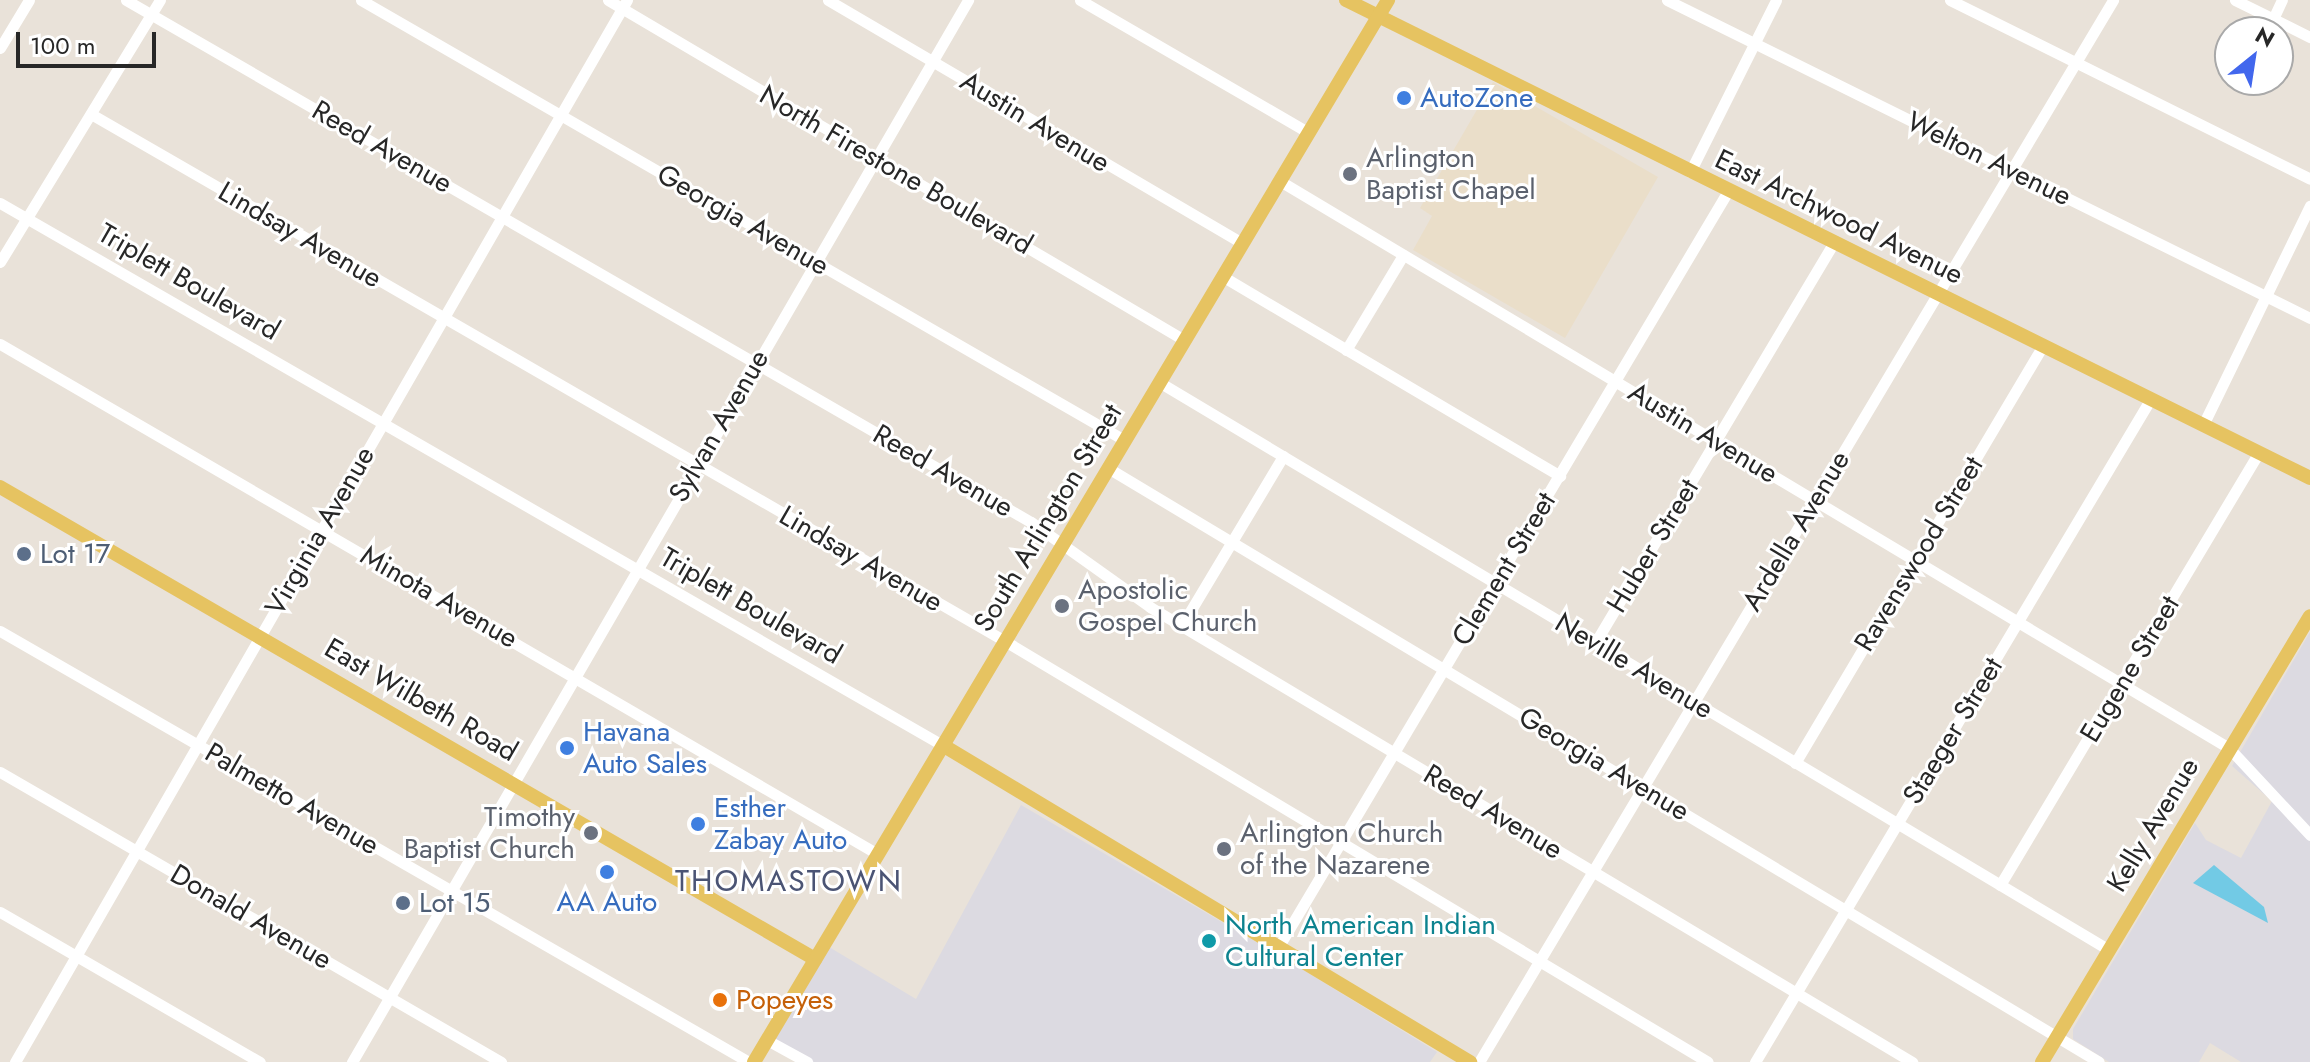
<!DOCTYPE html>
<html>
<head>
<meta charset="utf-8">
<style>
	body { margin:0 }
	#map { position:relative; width:2310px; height:1062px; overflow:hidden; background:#e9e2d9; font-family:Jost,sans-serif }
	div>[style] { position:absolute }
	.industrial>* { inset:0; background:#dcdae1 }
	.education>* { inset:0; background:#eadec9 }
	.water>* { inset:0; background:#72cae5 }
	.minor>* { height:11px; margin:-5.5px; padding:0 5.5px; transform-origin:5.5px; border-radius:5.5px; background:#fff }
	.major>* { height:14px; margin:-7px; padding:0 7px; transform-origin:7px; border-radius:7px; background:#e6c361 }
	.dots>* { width:22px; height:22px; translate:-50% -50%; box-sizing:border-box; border:4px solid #fff; border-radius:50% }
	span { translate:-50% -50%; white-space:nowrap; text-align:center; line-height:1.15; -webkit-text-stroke:6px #fff; paint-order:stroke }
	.shop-label { font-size:28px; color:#366cbe }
	.left { translate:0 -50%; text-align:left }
	.street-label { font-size:28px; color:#272727 }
	.worship-label { font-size:28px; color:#5b616d }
	.right { translate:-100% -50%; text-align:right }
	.service-label { font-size:28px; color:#4e5e75 }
	.culture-label { font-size:28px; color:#0d838f }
	.food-label { font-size:28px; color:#c56008 }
	.neighbourhood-label { font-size:30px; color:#4b5474; letter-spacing:2px }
	.north { position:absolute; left:2214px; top:16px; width:80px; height:80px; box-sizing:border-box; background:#fff; border:2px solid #a9a9a9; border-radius:50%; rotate:30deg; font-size:22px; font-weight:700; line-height:32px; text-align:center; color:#272727 }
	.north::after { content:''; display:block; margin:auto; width:28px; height:36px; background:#4267ed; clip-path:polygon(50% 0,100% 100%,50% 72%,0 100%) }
	.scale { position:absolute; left:16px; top:32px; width:140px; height:36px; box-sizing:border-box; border:4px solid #272727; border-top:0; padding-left:10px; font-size:24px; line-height:28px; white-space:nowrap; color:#272727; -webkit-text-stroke:6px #fff; paint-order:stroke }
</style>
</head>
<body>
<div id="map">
	<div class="industrial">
		<i style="clip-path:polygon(2310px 632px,2310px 1062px,2241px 1062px,2210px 1043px,2199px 1062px,2109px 1062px,2073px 1039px,2073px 1029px,2195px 823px,2206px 840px,2241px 858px,2272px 801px,2232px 766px)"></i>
		<i style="clip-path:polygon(1021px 805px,1282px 957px,1437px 1052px,1430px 1062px,807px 1062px,767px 1040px,824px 944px,916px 999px)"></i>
	</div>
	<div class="education">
		<i style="clip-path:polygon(1493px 82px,1658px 177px,1565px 338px,1413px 250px,1432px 216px,1420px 208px)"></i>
	</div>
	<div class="water">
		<i style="clip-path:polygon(2214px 865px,2264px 907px,2268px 923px,2193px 883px)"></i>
	</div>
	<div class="minor">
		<i style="left:126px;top:0;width:1045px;rotate:29.98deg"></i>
		<i style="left:1031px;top:522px;width:146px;rotate:35.5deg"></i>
		<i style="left:1150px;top:607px;width:888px;rotate:30.84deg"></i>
		<i style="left:361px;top:0;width:881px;rotate:29.97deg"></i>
		<i style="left:608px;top:0;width:669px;rotate:30.55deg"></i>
		<i style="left:828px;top:0;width:481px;rotate:30.4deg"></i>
		<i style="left:1080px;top:0;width:263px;rotate:30.1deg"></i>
		<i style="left:1667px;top:0;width:717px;rotate:26.32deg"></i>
		<i style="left:1950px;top:0;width:402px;rotate:26.4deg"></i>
		<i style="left:2235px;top:0;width:84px;rotate:26.3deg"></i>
		<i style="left:2273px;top:19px;width:21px;rotate:-65deg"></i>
		<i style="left:0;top:48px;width:56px;rotate:-58.9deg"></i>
		<i style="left:91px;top:114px;width:1055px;rotate:29.97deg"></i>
		<i style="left:1005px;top:641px;width:819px;rotate:30.92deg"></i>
		<i style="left:1690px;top:172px;width:192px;rotate:-63.4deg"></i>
		<i style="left:1280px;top:181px;width:1105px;rotate:30.86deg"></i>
		<i style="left:2229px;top:748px;width:119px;rotate:47deg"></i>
		<i style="left:0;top:203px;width:1089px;rotate:29.91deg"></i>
		<i style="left:0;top:262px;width:307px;rotate:-58.6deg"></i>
		<i style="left:1222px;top:276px;width:393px;rotate:30.6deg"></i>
		<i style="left:0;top:344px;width:1013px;rotate:30.16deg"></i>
		<i style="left:1346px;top:350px;width:111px;rotate:-59deg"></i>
		<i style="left:1159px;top:382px;width:1107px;rotate:30.87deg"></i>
		<i style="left:2203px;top:425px;width:244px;rotate:-64deg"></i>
		<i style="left:1108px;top:468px;width:1155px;rotate:30.94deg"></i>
		<i style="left:1182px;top:625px;width:197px;rotate:-59.1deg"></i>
		<i style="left:0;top:631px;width:864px;rotate:29.92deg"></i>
		<i style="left:1595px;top:643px;width:465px;rotate:-59.2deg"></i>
		<i style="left:1795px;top:763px;width:485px;rotate:-59.3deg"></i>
		<i style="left:0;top:772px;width:579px;rotate:30.06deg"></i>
		<i style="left:2000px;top:885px;width:505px;rotate:-59.11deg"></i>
		<i style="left:0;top:912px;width:300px;rotate:30deg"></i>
		<i style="left:1279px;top:946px;width:878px;rotate:-59.26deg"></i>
		<i style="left:767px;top:1040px;width:46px;rotate:28.8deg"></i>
		<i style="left:15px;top:1062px;width:1226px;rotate:-60.05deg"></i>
		<i style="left:352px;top:1062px;width:1228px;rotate:-59.88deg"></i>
		<i style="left:1479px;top:1062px;width:1237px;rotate:-59.16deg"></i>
		<i style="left:1755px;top:1062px;width:771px;rotate:-59.18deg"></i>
	</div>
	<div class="major">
		<i style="left:1346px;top:0;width:1076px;rotate:26.37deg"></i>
		<i style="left:0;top:487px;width:942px;rotate:30.08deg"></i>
		<i style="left:944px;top:746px;width:614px;rotate:31deg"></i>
		<i style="left:754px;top:1062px;width:1237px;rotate:-59.16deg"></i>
		<i style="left:2042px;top:1062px;width:520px;rotate:-59deg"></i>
	</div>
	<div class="dots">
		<i style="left:1404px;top:98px;background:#3f7fe0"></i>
		<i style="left:1350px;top:174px;background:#6b7280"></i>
		<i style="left:24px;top:554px;background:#5c6f8a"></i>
		<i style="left:1062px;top:606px;background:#6b7280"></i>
		<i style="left:567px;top:748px;background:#3f7fe0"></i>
		<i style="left:698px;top:824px;background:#3f7fe0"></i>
		<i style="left:591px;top:833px;background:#6b7280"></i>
		<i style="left:1224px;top:849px;background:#6b7280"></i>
		<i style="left:607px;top:872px;background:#3f7fe0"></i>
		<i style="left:403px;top:903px;background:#5c6f8a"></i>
		<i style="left:1209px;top:941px;background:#0f9aa8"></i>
		<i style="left:720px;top:1000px;background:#e8710a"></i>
	</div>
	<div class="shop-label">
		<span class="left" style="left:1420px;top:98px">AutoZone</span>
		<span class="left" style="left:583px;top:748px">Havana<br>Auto Sales</span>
		<span class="left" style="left:714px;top:824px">Esther<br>Zabay Auto</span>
		<span style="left:607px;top:902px">AA Auto</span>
	</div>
	<div class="street-label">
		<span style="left:1035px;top:122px;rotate:31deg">Austin Avenue</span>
		<span style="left:382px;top:147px;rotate:30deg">Reed Avenue</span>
		<span style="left:1989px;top:159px;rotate:26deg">Welton Avenue</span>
		<span style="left:896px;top:170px;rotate:30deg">North Firestone Boulevard</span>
		<span style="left:1839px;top:217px;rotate:26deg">East Archwood Avenue</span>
		<span style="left:743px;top:220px;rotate:30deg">Georgia Avenue</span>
		<span style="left:300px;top:235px;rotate:30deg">Lindsay Avenue</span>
		<span style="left:189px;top:282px;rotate:30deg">Triplett Boulevard</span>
		<span style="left:719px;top:426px;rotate:-60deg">Sylvan Avenue</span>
		<span style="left:1703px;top:433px;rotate:31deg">Austin Avenue</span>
		<span style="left:943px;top:471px;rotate:30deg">Reed Avenue</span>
		<span style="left:1048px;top:518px;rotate:-59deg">South Arlington Street</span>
		<span style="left:320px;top:531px;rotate:-60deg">Virginia Avenue</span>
		<span style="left:1796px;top:531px;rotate:-59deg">Ardella Avenue</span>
		<span style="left:1653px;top:546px;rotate:-59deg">Huber Street</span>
		<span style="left:1919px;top:554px;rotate:-59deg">Ravenswood Street</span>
		<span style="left:861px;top:559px;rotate:30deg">Lindsay Avenue</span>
		<span style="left:1504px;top:569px;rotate:-59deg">Clement Street</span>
		<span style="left:439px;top:597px;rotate:30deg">Minota Avenue</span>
		<span style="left:751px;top:606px;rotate:30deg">Triplett Boulevard</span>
		<span style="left:1634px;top:666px;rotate:31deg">Neville Avenue</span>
		<span style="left:2130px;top:669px;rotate:-59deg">Eugene Street</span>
		<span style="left:421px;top:700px;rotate:30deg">East Wilbeth Road</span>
		<span style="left:1953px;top:731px;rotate:-59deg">Staeger Street</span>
		<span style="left:1604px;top:764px;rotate:31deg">Georgia Avenue</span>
		<span style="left:292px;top:799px;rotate:30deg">Palmetto Avenue</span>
		<span style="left:1493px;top:812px;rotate:31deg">Reed Avenue</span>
		<span style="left:2153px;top:825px;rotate:-59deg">Kelly Avenue</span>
		<span style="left:251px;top:917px;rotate:30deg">Donald Avenue</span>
	</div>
	<div class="worship-label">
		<span class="left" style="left:1366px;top:174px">Arlington<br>Baptist Chapel</span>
		<span class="left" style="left:1078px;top:606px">Apostolic<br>Gospel Church</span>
		<span class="right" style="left:575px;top:833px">Timothy<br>Baptist Church</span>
		<span class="left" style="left:1240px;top:849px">Arlington Church<br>of the Nazarene</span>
	</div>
	<div class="service-label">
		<span class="left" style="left:40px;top:554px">Lot 17</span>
		<span class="left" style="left:419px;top:903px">Lot 15</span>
	</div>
	<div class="culture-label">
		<span class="left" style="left:1225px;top:941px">North American Indian<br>Cultural Center</span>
	</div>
	<div class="food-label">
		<span class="left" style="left:736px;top:1000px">Popeyes</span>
	</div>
	<div class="neighbourhood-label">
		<span style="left:789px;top:881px">THOMASTOWN</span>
	</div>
	<div class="north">N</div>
	<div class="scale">100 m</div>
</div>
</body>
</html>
